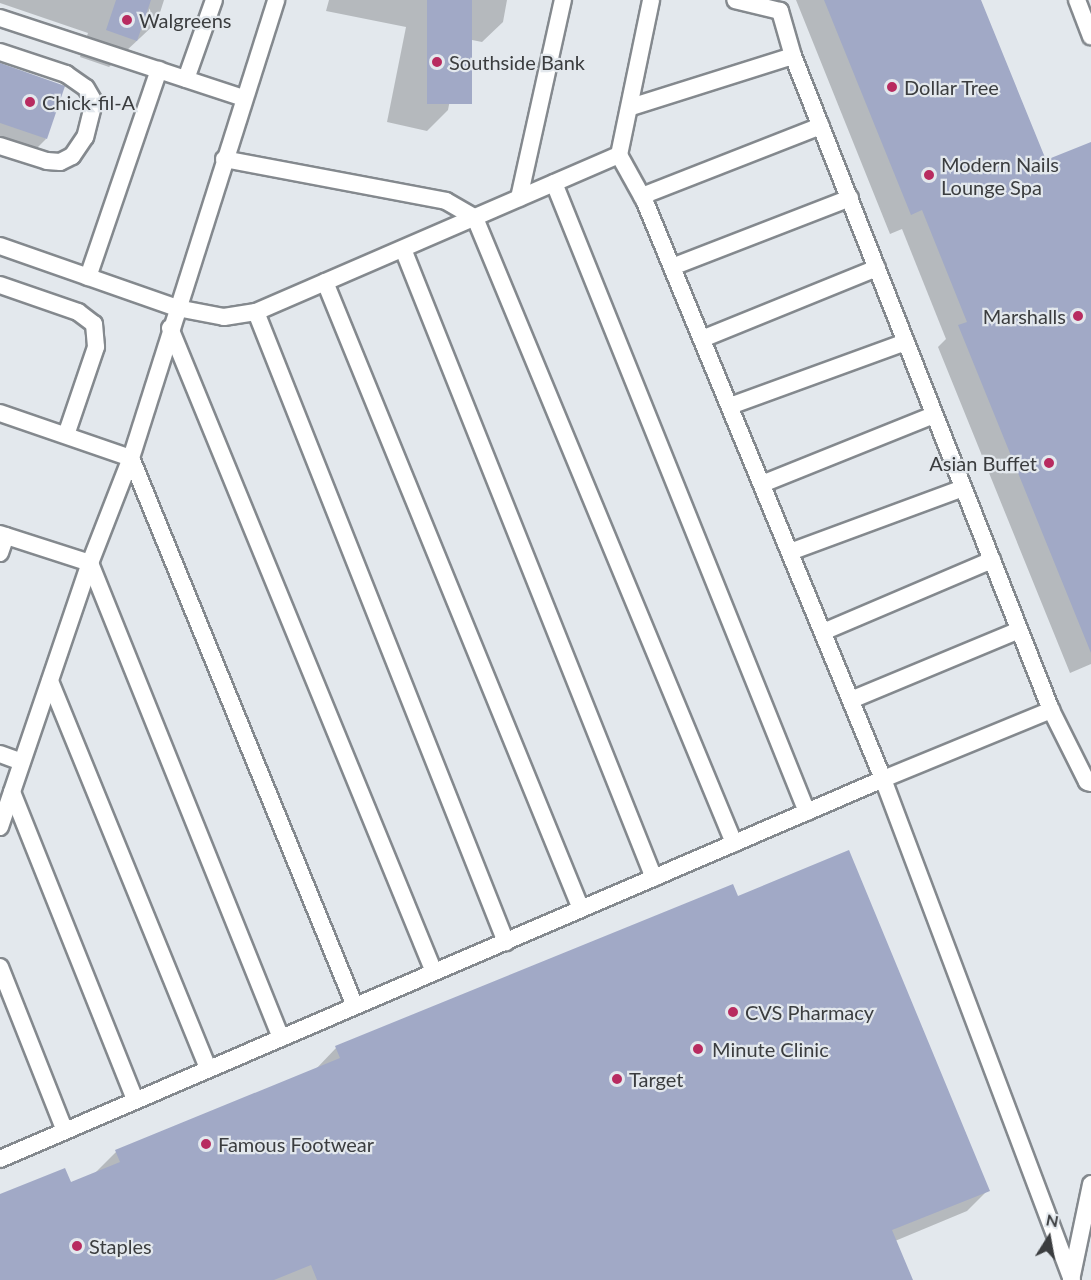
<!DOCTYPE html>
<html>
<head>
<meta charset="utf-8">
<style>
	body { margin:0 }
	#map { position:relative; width:1091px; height:1280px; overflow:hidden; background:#e3e8ed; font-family:Lato,sans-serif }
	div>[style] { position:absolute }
	.shadow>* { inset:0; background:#0003 }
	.building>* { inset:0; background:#a1a9c6; transform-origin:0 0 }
	.roads { filter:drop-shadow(2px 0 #84898e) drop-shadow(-2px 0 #84898e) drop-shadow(0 2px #84898e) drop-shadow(0 -2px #84898e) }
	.lane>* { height:16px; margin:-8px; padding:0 8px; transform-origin:8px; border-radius:8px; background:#fff }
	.dots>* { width:16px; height:16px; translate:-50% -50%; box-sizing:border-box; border:3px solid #e3e8ed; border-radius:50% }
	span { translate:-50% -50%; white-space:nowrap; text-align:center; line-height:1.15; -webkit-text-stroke:4.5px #e3e8ed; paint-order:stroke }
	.poi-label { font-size:20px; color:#3b3d3f }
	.left { translate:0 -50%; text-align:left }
	.right { translate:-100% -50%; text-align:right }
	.north { position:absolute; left:1019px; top:1208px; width:60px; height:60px; -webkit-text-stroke:4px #e3e8ed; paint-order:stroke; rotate:11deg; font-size:16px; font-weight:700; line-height:24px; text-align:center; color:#3b3d3f }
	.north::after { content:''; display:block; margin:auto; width:21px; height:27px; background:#3b3d3f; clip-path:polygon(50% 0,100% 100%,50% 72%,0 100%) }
</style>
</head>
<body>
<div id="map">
	<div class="shadow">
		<i style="clip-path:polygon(0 0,164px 0,157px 22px,109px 67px,80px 57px,88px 33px,0 3px)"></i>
		<i style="clip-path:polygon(329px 0,507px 0,503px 22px,482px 42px,462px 38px,448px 110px,427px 131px,387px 122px,406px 27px,326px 11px)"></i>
		<i style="clip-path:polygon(796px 0,980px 0,1046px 162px,1091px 144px,1091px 664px,1070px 673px,938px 347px,946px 339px,902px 229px,890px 234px)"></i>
		<i style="clip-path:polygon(0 65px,46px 139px,26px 159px,0 150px)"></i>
		<i style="clip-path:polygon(732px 886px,737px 898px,988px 1190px,967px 1211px,895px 1241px,911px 1280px,0 1280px,0 1196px,70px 1184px,95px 1173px,116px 1152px,315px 1070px,336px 1048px)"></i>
	</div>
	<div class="building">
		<i style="clip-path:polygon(116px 0,151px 0,137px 41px,106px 30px)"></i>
		<i style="left:427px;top:0;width:45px;height:104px"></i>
		<i style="clip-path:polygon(824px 0,981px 0,1046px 160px,1091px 142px,1091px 653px,958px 325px,967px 322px,922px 210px,911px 215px)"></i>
		<i style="clip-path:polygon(0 63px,65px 86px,47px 139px,0 123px)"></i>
		<i style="clip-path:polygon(849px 850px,990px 1191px,892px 1230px,913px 1280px,317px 1280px,311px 1265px,274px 1280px,0 1280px,0 1194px,65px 1168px,71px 1182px,120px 1162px,115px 1150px,340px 1058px,335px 1046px,733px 884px,738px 896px)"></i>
	</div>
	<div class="roads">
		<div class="lane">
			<i style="left:1077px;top:0;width:39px;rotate:69deg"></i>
			<i style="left:0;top:18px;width:257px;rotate:18.2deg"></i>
			<i style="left:0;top:52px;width:70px;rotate:18.4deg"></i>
			<i style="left:66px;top:74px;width:24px;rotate:35deg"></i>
			<i style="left:86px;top:88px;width:16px;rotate:60deg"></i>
			<i style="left:94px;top:102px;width:36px;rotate:104deg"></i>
			<i style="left:85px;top:137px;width:23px;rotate:124deg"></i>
			<i style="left:72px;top:156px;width:13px;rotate:153deg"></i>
			<i style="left:60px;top:162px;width:13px;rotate:-176deg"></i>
			<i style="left:47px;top:161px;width:49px;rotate:-162.3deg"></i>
			<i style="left:793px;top:56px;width:703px;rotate:68.47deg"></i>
			<i style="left:1051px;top:710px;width:80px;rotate:63.4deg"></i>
			<i style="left:1087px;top:782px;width:4px;rotate:14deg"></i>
			<i style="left:186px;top:79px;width:84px;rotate:-70.5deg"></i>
			<i style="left:631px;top:107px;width:170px;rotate:-17.5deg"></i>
			<i style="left:793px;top:56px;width:47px;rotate:-106.1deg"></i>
			<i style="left:780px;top:11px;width:46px;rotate:-166.3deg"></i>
			<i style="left:619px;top:155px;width:54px;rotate:61deg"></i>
			<i style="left:645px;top:202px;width:624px;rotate:67.58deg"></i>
			<i style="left:883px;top:779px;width:535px;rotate:69.33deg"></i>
			<i style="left:224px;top:159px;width:226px;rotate:10.7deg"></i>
			<i style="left:446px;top:201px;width:34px;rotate:30deg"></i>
			<i style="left:475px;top:218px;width:677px;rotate:67.49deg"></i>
			<i style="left:554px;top:183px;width:678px;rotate:68.09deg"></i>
			<i style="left:642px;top:196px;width:192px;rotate:-21.4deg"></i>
			<i style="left:519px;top:198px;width:203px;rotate:-77.5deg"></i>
			<i style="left:0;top:246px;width:188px;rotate:19.3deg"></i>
			<i style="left:177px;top:308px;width:48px;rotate:10.8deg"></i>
			<i style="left:224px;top:317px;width:32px;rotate:-9deg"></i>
			<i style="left:256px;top:312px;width:395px;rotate:-23.4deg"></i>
			<i style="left:619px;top:155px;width:158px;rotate:-78.3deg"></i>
			<i style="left:403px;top:249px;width:677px;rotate:68.25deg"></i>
			<i style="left:672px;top:267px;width:191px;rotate:-21.2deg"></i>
			<i style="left:88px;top:277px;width:219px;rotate:-71.1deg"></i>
			<i style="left:325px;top:282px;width:677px;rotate:67.79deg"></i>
			<i style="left:0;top:285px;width:83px;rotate:19.1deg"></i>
			<i style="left:78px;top:312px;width:20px;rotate:37deg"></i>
			<i style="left:94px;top:324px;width:23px;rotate:85deg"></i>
			<i style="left:96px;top:347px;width:93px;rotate:108.8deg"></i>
			<i style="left:256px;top:312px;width:678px;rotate:68.36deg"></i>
			<i style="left:170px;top:328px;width:696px;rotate:67.71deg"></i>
			<i style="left:702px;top:339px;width:189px;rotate:-22.1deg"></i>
			<i style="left:730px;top:406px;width:187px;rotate:-20deg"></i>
			<i style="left:0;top:413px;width:139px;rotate:19deg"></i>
			<i style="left:131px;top:458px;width:592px;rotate:67.77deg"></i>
			<i style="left:762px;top:484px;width:185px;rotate:-21.9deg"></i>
			<i style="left:0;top:534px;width:95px;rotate:17.9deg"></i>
			<i style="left:90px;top:563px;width:512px;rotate:68.09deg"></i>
			<i style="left:790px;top:552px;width:184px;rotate:-20.3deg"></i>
			<i style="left:0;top:553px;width:18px;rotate:-71deg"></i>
			<i style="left:823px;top:632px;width:184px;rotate:-23.1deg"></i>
			<i style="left:50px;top:681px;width:419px;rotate:67.8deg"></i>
			<i style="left:851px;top:700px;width:182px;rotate:-22.6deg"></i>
			<i style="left:0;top:754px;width:23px;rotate:20deg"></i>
			<i style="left:12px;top:792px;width:332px;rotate:68.2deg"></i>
			<i style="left:0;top:827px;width:279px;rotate:-71.2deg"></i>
			<i style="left:90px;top:563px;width:113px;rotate:-68.7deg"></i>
			<i style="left:131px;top:458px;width:480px;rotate:-72.4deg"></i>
			<i style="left:0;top:967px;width:176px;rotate:68.4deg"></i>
			<i style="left:0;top:1159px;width:961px;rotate:-23.28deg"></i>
			<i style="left:883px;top:779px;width:182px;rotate:-22.3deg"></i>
			<i style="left:1071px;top:1280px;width:98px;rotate:-78.2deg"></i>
		</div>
	</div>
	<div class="dots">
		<i style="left:127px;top:20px;background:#b82b60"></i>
		<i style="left:437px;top:62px;background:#b82b60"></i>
		<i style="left:892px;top:87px;background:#b82b60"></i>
		<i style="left:30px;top:102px;background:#b82b60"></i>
		<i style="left:929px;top:175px;background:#b82b60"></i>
		<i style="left:1078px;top:316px;background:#b82b60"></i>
		<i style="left:1049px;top:463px;background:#b82b60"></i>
		<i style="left:733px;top:1012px;background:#b82b60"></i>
		<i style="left:698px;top:1049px;background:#b82b60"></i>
		<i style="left:617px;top:1079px;background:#b82b60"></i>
		<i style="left:206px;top:1144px;background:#b82b60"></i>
		<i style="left:77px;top:1246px;background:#b82b60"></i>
	</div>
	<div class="poi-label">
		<span class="left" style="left:139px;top:20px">Walgreens</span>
		<span class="left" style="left:449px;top:62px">Southside Bank</span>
		<span class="left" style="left:904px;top:87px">Dollar Tree</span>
		<span class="left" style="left:42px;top:102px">Chick-fil-A</span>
		<span class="left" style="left:941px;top:176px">Modern Nails<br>Lounge Spa</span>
		<span class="right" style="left:1066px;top:316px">Marshalls</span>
		<span class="right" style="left:1037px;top:463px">Asian Buffet</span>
		<span class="left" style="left:745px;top:1012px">CVS Pharmacy</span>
		<span class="left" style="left:712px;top:1049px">Minute Clinic</span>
		<span class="left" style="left:629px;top:1079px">Target</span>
		<span class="left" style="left:218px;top:1144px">Famous Footwear</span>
		<span class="left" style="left:89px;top:1246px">Staples</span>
	</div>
	<div class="north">N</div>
</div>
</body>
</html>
